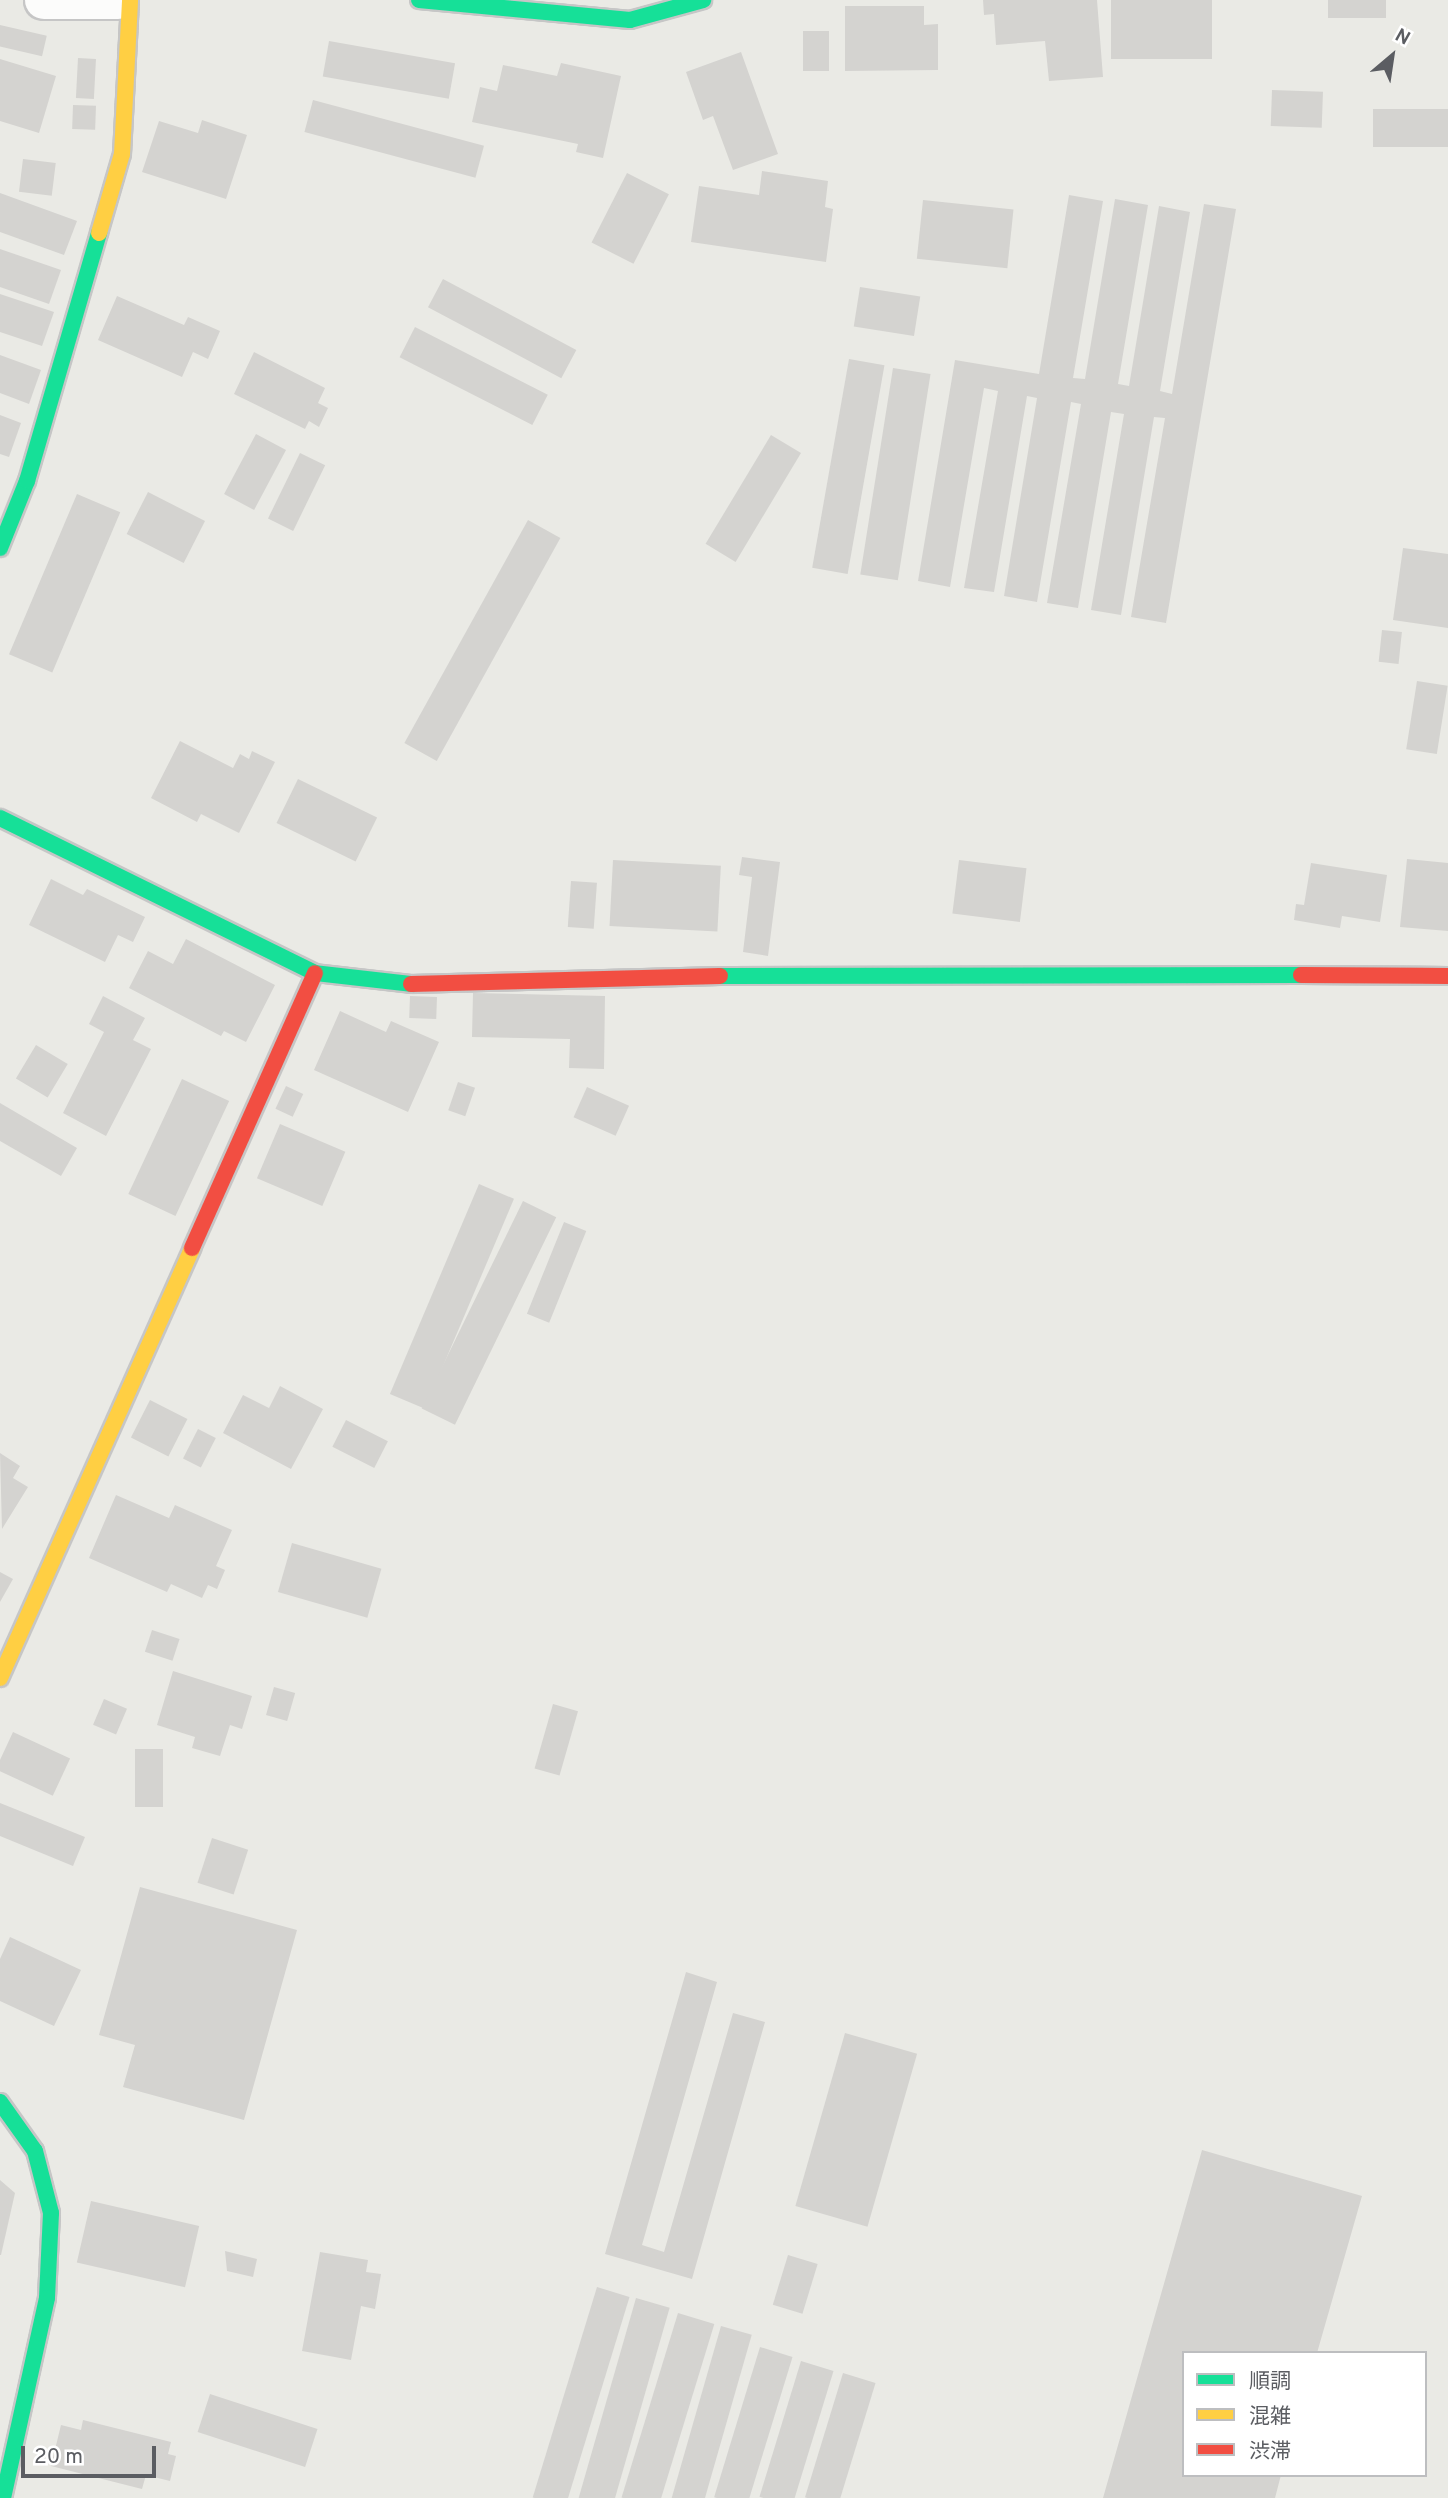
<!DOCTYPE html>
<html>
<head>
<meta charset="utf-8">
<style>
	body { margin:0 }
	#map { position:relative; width:1448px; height:2498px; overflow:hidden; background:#eaeae5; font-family:Overpass,"Noto Sans JP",sans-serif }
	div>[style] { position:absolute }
	.building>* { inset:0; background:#d4d3d0; transform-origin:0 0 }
	.roads { filter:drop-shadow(2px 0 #c6c6c6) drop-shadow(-2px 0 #c6c6c6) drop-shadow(0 2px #c6c6c6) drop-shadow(0 -2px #c6c6c6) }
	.street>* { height:38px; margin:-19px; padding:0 19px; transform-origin:19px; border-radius:19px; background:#fcfcfb }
	.fast>* { height:16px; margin:-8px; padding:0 8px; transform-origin:8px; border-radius:8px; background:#16e098 }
	.slow>* { height:16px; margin:-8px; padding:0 8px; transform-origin:8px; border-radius:8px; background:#ffcf43 }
	.jam>* { height:16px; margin:-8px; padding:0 8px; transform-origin:8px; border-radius:8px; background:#f24e42 }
	span { translate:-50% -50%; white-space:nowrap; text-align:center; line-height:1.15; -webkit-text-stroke:7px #fff; paint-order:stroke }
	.legend { position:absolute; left:1182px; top:2351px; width:245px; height:126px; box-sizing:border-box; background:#fff; border:2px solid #bdbec0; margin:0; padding:9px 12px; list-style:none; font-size:21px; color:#5b5d62 }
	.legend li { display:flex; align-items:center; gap:14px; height:35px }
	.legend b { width:35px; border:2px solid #bdbec0 }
	.north { position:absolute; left:1357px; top:21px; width:70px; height:70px; -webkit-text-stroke:5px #fff; paint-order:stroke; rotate:29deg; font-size:19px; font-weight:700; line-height:28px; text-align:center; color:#5b5d62 }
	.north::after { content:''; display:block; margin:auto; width:24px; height:32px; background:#5b5d62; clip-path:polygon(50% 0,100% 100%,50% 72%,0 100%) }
	.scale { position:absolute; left:21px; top:2446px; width:135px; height:32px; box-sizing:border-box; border:4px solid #5b5d62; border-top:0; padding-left:9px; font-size:21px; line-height:24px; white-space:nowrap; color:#5b5d62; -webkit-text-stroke:5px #fff; paint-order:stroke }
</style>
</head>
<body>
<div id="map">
	<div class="building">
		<i style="clip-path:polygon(983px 0,1097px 0,1103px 77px,1049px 81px,1045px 41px,996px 45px,994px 14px,984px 15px)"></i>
		<i style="left:1111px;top:0;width:101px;height:59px"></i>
		<i style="left:1328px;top:0;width:58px;height:18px"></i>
		<i style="clip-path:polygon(845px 6px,924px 6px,924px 25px,938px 24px,938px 70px,845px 71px)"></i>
		<i style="left:0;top:25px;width:48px;height:21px;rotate:13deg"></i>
		<i style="left:803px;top:31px;width:26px;height:40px"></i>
		<i style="left:329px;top:41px;width:128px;height:36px;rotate:10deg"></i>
		<i style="clip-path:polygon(741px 52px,778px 154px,733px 170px,713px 116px,703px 120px,686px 72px)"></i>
		<i style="left:78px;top:58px;width:18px;height:40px;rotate:3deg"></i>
		<i style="clip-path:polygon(0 59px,56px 76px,39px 133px,0 121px)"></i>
		<i style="clip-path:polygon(561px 63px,621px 76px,603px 158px,576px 152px,578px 144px,472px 122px,480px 87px,497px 91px,503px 65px,557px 76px)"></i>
		<i style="left:1272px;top:90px;width:51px;height:36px;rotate:2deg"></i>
		<i style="left:313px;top:100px;width:177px;height:33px;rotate:15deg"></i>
		<i style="left:73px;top:105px;width:23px;height:24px;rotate:2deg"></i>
		<i style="left:1448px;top:109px;width:38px;height:75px;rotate:90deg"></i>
		<i style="clip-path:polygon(202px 120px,247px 135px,226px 199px,142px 172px,159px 121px,198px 133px)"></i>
		<i style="left:23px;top:159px;width:33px;height:33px;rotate:7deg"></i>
		<i style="clip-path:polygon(762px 171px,828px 181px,825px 207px,833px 209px,826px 262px,691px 242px,699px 186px,759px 195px)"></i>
		<i style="left:627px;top:173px;width:47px;height:78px;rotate:27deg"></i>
		<i style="clip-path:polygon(0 193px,77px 221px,64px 255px,0 232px)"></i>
		<i style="clip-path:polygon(1069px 195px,1103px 201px,1073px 378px,1085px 379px,1115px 199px,1148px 205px,1118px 384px,1129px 386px,1159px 206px,1190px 212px,1160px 391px,1172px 394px,1204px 204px,1236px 209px,1166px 623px,1131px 617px,1165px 418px,1154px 417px,1121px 615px,1091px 610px,1124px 414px,1111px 412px,1078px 608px,1047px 603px,1081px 404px,1071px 402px,1037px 602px,1004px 596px,1037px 398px,1027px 396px,994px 592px,964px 588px,998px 391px,984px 388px,950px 587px,918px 581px,955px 360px,1039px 374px)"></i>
		<i style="left:923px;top:200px;width:91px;height:59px;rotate:6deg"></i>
		<i style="clip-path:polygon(0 249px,61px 270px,49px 304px,0 287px)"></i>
		<i style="left:443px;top:279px;width:151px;height:32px;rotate:28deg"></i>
		<i style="left:860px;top:287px;width:61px;height:40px;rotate:9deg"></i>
		<i style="clip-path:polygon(0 294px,54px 312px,42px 346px,0 332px)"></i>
		<i style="clip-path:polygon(117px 296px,184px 325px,188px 317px,220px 331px,208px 359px,193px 352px,182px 377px,98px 340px)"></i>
		<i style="left:415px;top:327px;width:149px;height:34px;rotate:27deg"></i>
		<i style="clip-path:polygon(254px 352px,325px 388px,318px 403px,328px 408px,319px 427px,309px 421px,305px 429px,234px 394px)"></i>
		<i style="clip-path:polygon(0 355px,41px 370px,29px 404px,0 393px)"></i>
		<i style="left:849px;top:359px;width:36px;height:212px;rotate:10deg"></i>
		<i style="left:893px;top:368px;width:38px;height:209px;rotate:9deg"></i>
		<i style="clip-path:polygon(0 415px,21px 423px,9px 457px,0 454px)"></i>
		<i style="left:256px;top:434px;width:34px;height:68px;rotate:28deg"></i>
		<i style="left:771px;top:435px;width:35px;height:127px;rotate:31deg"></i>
		<i style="left:300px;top:453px;width:28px;height:73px;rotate:26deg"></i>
		<i style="left:148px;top:492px;width:64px;height:47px;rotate:27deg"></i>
		<i style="left:77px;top:494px;width:47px;height:174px;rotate:23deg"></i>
		<i style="left:528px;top:520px;width:37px;height:255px;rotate:29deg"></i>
		<i style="clip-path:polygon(1403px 548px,1448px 554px,1448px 628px,1393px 620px)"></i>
		<i style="left:1382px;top:630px;width:20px;height:32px;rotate:6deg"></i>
		<i style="left:1417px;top:681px;width:31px;height:69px;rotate:9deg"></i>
		<i style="clip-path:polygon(180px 741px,233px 768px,240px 754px,249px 759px,252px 751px,275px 762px,239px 833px,201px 814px,197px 822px,151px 798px)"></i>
		<i style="left:298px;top:779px;width:88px;height:49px;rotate:26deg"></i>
		<i style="clip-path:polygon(742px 857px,780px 862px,768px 956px,743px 952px,752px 877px,739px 875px)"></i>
		<i style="clip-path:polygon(1407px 859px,1448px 863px,1448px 931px,1400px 927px)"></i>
		<i style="left:613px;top:860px;width:108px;height:66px;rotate:3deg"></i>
		<i style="left:959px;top:860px;width:68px;height:54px;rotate:7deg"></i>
		<i style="clip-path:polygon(1311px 863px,1387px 875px,1380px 922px,1342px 916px,1340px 928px,1294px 920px,1296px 904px,1304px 905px)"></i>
		<i style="clip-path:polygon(51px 879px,83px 895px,87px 889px,145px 917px,133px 942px,118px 935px,105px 962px,29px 925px)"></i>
		<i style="left:571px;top:881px;width:26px;height:46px;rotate:4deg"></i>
		<i style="clip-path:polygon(186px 939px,275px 985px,246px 1042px,224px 1031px,221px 1036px,129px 988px,148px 951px,173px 964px)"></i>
		<i style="clip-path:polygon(473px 993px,605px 996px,604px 1069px,569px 1068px,570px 1039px,472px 1037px)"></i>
		<i style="clip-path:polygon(103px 996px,145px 1018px,133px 1040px,151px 1049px,106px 1136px,63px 1113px,104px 1032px,89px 1024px)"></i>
		<i style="left:410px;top:996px;width:27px;height:22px;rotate:2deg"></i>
		<i style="clip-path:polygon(340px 1011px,386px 1032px,391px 1021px,439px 1042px,408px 1112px,314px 1070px)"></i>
		<i style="left:36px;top:1045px;width:37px;height:39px;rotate:31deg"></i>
		<i style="left:182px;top:1079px;width:52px;height:127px;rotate:25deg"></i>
		<i style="left:458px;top:1082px;width:18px;height:30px;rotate:19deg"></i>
		<i style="left:286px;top:1086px;width:19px;height:25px;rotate:25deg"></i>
		<i style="left:587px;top:1087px;width:46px;height:33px;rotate:24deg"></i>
		<i style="clip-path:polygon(0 1103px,77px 1148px,61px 1176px,0 1141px)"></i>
		<i style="left:280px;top:1124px;width:71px;height:59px;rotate:23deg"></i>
		<i style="left:479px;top:1184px;width:38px;height:228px;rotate:23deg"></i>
		<i style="left:523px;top:1201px;width:37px;height:231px;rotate:26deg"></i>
		<i style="left:564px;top:1222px;width:24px;height:99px;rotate:22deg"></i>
		<i style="clip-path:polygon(280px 1386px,323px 1409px,291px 1469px,223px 1433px,243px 1395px,269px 1408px)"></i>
		<i style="left:150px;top:1400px;width:42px;height:42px;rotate:27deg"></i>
		<i style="left:346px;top:1420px;width:47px;height:30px;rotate:27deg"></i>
		<i style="left:198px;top:1429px;width:20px;height:33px;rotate:27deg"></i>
		<i style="clip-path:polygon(0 1453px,20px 1466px,13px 1478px,28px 1487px,2px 1529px)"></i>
		<i style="clip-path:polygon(116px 1495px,169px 1518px,175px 1505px,232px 1530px,216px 1566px,225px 1570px,217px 1589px,208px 1585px,202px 1598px,171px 1584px,167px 1592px,89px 1558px)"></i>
		<i style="left:292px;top:1543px;width:93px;height:51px;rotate:16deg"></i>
		<i style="clip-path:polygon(0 1572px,13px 1579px,0 1602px)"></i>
		<i style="left:152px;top:1630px;width:29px;height:23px;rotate:18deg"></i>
		<i style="clip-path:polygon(173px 1671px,252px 1696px,242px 1729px,230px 1725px,220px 1756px,192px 1748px,195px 1737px,157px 1725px)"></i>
		<i style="left:274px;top:1687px;width:22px;height:29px;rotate:16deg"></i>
		<i style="left:104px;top:1699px;width:25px;height:28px;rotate:23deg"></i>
		<i style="left:553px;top:1704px;width:26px;height:67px;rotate:16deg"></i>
		<i style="left:13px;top:1732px;width:63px;height:41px;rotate:25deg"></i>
		<i style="left:135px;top:1749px;width:28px;height:58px"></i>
		<i style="clip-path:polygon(0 1803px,85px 1837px,73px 1866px,0 1836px)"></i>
		<i style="left:212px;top:1838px;width:38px;height:47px;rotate:18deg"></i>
		<i style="clip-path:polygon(140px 1887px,297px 1930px,244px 2120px,123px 2087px,135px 2045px,99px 2035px)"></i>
		<i style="clip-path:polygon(10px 1937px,81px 1970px,54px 2026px,0 2001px,0 1959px)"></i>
		<i style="clip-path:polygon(686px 1972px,717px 1982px,642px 2245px,664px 2252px,733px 2013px,765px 2022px,692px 2279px,605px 2254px)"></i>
		<i style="left:845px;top:2033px;width:75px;height:180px;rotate:16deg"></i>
		<i style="clip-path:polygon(1202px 2150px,1362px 2196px,1317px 2353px,1184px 2353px,1184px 2475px,1281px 2475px,1275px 2498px,1103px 2498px)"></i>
		<i style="clip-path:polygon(0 2180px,15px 2193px,1px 2255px,0 2255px)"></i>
		<i style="left:91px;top:2201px;width:111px;height:63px;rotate:13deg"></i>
		<i style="clip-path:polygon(225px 2251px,257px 2259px,253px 2277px,227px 2271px)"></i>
		<i style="clip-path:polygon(320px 2252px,368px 2260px,366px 2272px,381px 2274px,375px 2309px,361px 2306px,351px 2360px,302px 2351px)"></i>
		<i style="left:788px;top:2255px;width:31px;height:52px;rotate:17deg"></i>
		<i style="left:597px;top:2287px;width:34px;height:220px;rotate:17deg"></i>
		<i style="left:636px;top:2298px;width:35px;height:208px;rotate:16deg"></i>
		<i style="left:678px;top:2313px;width:38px;height:193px;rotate:17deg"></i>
		<i style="left:721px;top:2326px;width:32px;height:179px;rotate:16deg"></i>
		<i style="left:760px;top:2347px;width:34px;height:157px;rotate:17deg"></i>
		<i style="left:801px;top:2361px;width:34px;height:142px;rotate:17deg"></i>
		<i style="left:843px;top:2373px;width:34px;height:130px;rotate:17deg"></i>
		<i style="left:210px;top:2394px;width:113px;height:40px;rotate:18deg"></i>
		<i style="clip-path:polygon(83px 2420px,171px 2442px,168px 2454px,176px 2456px,170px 2481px,146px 2475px,142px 2489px,51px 2466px,61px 2425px,81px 2430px)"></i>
	</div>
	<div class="roads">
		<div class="street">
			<i style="left:44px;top:0;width:74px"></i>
		</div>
		<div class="fast">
			<i style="left:419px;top:0;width:212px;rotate:5.4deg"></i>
			<i style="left:630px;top:20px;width:76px;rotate:-15.3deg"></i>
			<i style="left:0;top:548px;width:72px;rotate:-68.1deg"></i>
			<i style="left:27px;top:481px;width:258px;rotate:-73.8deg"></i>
			<i style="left:0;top:818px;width:351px;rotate:26.2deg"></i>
			<i style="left:315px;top:973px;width:97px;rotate:6.5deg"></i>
			<i style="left:720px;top:976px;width:581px;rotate:-0.1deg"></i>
			<i style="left:0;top:2102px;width:60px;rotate:54.5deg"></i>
			<i style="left:35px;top:2151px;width:64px;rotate:75.5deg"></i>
			<i style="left:51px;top:2213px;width:85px;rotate:92.7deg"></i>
			<i style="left:47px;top:2298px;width:205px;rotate:102.4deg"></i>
		</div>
		<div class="slow">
			<i style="left:99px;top:233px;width:82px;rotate:-73.8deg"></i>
			<i style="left:122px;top:154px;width:154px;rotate:-87deg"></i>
			<i style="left:0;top:1678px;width:471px;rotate:-65.9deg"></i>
		</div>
		<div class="jam">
			<i style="left:1301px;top:975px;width:147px;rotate:0.4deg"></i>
			<i style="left:411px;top:984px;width:309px;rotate:-1.5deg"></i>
			<i style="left:192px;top:1248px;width:301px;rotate:-65.9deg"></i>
		</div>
	</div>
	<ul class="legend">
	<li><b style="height:9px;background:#16e098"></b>順調</li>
	<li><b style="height:9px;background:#ffcf43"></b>混雑</li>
	<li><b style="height:9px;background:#f24e42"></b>渋滞</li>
	</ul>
	<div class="north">N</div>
	<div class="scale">20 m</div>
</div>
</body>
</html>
